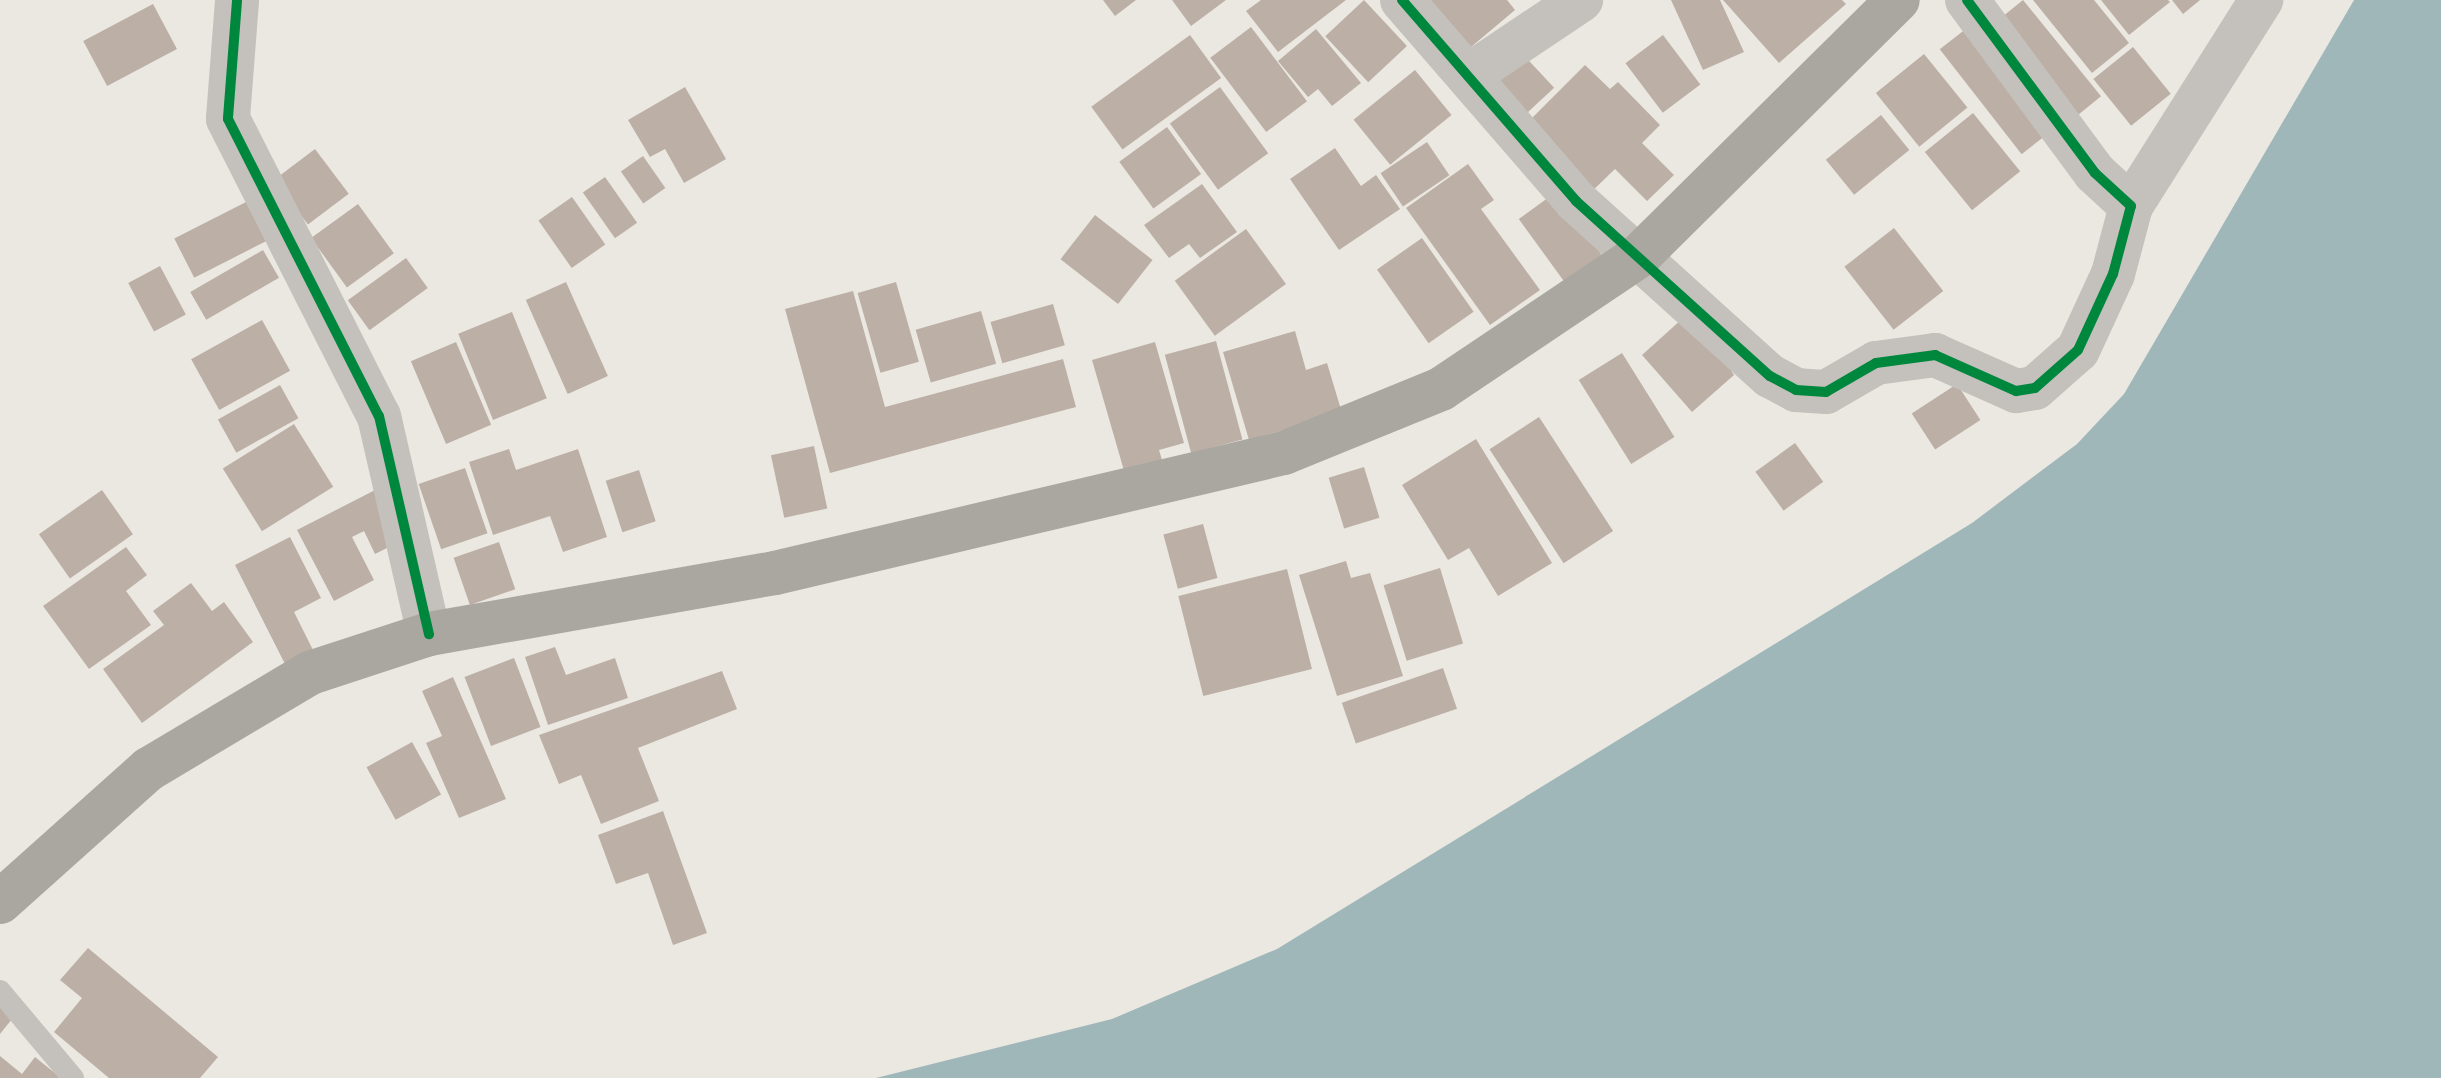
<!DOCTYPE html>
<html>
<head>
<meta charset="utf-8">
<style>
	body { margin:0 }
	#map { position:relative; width:2441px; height:1078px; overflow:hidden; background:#ebe8e2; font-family:"Public Sans",sans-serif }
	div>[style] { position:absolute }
	.water>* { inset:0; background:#a0b7b9 }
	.building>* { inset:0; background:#bcafa6; transform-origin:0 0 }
	.lane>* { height:22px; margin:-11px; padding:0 11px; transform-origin:11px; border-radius:11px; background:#c4c0bb }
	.street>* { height:44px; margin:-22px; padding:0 22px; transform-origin:22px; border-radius:22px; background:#c4c0bb }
	.highway>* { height:44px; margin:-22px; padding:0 22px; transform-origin:22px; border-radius:22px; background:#aaa7a1 }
	.cycleway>* { height:10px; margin:-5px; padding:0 5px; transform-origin:5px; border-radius:5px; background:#00873e }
	span { translate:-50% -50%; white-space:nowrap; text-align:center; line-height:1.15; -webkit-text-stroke:6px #f7f2ea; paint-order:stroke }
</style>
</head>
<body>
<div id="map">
	<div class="water">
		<i style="clip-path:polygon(2354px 0,2441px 0,2441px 1078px,876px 1078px,1112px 1019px,1277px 949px,1972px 523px,2077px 444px,2124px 394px)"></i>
	</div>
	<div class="building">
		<i style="clip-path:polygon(1103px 0,1136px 0,1115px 16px)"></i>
		<i style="clip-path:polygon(1172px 0,1226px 0,1191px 26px)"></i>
		<i style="clip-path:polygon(1261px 0,1346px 0,1278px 52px,1246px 11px)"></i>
		<i style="left:1364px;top:0;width:63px;height:53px;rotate:47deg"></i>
		<i style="clip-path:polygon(1430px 0,1507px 0,1515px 10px,1471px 47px)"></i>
		<i style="clip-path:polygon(1671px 0,1720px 0,1744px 52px,1703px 70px)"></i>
		<i style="clip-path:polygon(1723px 0,1842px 0,1846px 4px,1779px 63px)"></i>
		<i style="left:2023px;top:0;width:124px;height:40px;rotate:51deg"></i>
		<i style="clip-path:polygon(2033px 0,2094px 0,2129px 43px,2092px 73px)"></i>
		<i style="clip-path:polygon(2101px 0,2168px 0,2170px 2px,2129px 35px)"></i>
		<i style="clip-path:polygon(2172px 0,2200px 0,2183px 14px)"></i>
		<i style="left:153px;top:4px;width:51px;height:79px;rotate:62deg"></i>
		<i style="left:1976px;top:21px;width:133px;height:46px;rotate:52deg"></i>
		<i style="left:1251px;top:27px;width:93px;height:51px;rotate:53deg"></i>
		<i style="clip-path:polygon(1316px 29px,1361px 83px,1332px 106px,1318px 89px,1308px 97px,1278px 61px)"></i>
		<i style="left:1190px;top:35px;width:53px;height:122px;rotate:54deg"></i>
		<i style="left:1663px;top:35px;width:62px;height:47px;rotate:53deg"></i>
		<i style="left:2133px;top:47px;width:60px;height:51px;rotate:51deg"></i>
		<i style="left:1518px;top:49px;width:53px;height:45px;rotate:47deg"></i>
		<i style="left:1924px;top:54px;width:69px;height:62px;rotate:51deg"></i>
		<i style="clip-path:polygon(1585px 65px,1610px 89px,1618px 82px,1660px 125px,1642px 143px,1674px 175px,1647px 201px,1615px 169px,1588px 195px,1522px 128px)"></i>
		<i style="left:1415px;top:70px;width:58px;height:79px;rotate:51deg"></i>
		<i style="clip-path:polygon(685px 87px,726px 159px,684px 183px,665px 149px,650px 157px,628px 120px)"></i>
		<i style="left:1220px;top:87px;width:82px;height:62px;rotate:54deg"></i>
		<i style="left:1973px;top:113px;width:75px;height:62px;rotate:51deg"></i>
		<i style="left:1881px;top:115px;width:45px;height:71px;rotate:51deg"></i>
		<i style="left:1167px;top:127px;width:58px;height:59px;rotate:54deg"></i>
		<i style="left:1427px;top:142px;width:40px;height:56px;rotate:56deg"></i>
		<i style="clip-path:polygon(1335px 148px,1361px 186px,1376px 175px,1400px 209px,1339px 250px,1290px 179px)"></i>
		<i style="left:315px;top:149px;width:56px;height:51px;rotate:53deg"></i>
		<i style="left:643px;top:156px;width:39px;height:27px;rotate:55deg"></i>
		<i style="clip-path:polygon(1468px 164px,1494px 200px,1481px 209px,1540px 290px,1490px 325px,1406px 208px)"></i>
		<i style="left:605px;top:177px;width:56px;height:27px;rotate:55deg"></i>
		<i style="clip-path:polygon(1202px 184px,1237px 232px,1200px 258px,1189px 244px,1169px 258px,1144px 225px)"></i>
		<i style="left:1556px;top:192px;width:84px;height:46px;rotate:54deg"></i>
		<i style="left:572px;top:197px;width:58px;height:41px;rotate:55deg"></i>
		<i style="left:250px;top:200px;width:44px;height:85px;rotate:63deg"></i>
		<i style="left:358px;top:204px;width:61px;height:58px;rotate:54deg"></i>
		<i style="left:1095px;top:215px;width:73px;height:56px;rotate:38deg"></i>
		<i style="left:1894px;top:228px;width:80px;height:63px;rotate:52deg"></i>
		<i style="left:1246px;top:229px;width:68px;height:88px;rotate:54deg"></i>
		<i style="left:1422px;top:238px;width:90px;height:55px;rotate:55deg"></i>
		<i style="left:263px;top:250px;width:32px;height:84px;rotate:60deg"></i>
		<i style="left:406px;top:258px;width:37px;height:72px;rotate:54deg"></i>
		<i style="left:160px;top:266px;width:55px;height:36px;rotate:62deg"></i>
		<i style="left:566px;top:282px;width:103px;height:44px;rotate:66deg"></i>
		<i style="left:896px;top:282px;width:83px;height:40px;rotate:74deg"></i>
		<i style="clip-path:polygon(853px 291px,885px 407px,1063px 359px,1076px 407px,830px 473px,785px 309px)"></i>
		<i style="left:1053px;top:304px;width:43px;height:65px;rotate:74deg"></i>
		<i style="clip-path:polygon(1692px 310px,1734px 375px,1692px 412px,1642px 355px)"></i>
		<i style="left:981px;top:311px;width:55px;height:68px;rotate:74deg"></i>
		<i style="left:512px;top:312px;width:93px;height:58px;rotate:68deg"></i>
		<i style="left:262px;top:320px;width:58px;height:81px;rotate:61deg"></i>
		<i style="clip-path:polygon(1295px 331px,1306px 370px,1327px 363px,1342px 413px,1249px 440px,1223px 352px)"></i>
		<i style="left:1216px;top:341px;width:102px;height:53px;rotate:75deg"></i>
		<i style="left:456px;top:342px;width:90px;height:49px;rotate:67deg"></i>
		<i style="clip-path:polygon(1155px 342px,1184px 443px,1159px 450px,1165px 470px,1127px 481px,1092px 360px)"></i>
		<i style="left:1622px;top:353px;width:99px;height:51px;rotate:58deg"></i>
		<i style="left:1957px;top:384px;width:43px;height:54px;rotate:57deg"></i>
		<i style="left:280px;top:385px;width:38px;height:71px;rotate:61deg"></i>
		<i style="left:1539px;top:417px;width:136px;height:59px;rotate:57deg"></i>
		<i style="left:294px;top:424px;width:74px;height:84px;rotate:58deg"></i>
		<i style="clip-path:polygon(1476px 439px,1552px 563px,1498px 596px,1469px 548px,1448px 560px,1402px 485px)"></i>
		<i style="left:1795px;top:443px;width:48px;height:49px;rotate:54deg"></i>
		<i style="left:814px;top:446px;width:64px;height:44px;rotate:78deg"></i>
		<i style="clip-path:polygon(509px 449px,516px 470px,578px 449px,607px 537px,563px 552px,550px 516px,493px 535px,469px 462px)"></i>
		<i style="left:1364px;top:467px;width:53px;height:37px;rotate:73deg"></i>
		<i style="left:465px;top:468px;width:69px;height:49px;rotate:71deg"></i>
		<i style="left:639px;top:470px;width:54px;height:35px;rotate:72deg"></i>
		<i style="clip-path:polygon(379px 488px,405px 539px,375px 554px,364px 531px,352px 537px,374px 580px,334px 601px,297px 530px)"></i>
		<i style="left:102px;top:490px;width:54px;height:77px;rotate:55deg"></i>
		<i style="left:1203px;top:524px;width:56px;height:41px;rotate:75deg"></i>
		<i style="clip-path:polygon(290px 537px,321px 598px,294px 612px,314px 652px,286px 666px,235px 565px)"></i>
		<i style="left:499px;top:542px;width:50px;height:48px;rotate:71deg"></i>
		<i style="clip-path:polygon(126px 547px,147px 575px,126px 591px,151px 625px,89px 669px,43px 606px)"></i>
		<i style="clip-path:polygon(1346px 561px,1351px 578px,1370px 573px,1403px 676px,1337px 696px,1299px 575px)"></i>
		<i style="left:1440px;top:568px;width:79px;height:59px;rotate:73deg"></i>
		<i style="left:1287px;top:569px;width:103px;height:112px;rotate:76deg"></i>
		<i style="clip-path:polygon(191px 583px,212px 611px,224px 602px,253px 642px,142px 723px,103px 669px,164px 625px,153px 611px)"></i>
		<i style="clip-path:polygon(555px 647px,566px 675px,615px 658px,628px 698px,548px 725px,525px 657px)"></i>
		<i style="left:514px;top:658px;width:74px;height:53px;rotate:69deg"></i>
		<i style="left:1443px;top:668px;width:43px;height:107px;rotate:71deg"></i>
		<i style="clip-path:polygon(722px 671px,737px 709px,638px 748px,659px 801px,601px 824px,581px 775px,559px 784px,539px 735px)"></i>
		<i style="clip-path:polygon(453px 677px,506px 799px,459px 818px,426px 743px,442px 736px,422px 691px)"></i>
		<i style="left:412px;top:742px;width:60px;height:52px;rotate:61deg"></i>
		<i style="clip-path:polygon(663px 811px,707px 933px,673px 945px,648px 873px,616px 884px,598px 835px)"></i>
		<i style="clip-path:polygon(88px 948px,218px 1057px,200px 1078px,109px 1078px,54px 1032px,82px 998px,60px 980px)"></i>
		<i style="clip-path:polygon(0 1001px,16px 1014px,0 1034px)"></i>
		<i style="clip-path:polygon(0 1056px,22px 1074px,35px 1057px,61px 1078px,0 1078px)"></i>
	</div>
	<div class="lane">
		<i style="left:0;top:991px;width:114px;rotate:50deg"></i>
	</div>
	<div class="street">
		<i style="left:1402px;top:0;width:266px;rotate:49.1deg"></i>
		<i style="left:1576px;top:201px;width:261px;rotate:42.1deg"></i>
		<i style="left:1770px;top:376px;width:30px;rotate:28deg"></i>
		<i style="left:1796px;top:390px;width:30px;rotate:4deg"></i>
		<i style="left:1826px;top:392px;width:58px;rotate:-30.1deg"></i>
		<i style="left:1876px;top:363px;width:60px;rotate:-7.7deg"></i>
		<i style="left:1935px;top:355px;width:89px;rotate:24deg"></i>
		<i style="left:2016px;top:391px;width:19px;rotate:-9deg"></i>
		<i style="left:2035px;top:388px;width:57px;rotate:-41.5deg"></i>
		<i style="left:2078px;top:350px;width:84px;rotate:-65.3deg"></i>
		<i style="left:2113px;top:274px;width:70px;rotate:-75.2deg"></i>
		<i style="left:2131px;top:206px;width:49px;rotate:-137.5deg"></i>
		<i style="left:2095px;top:173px;width:215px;rotate:-126.5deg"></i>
		<i style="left:237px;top:1px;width:118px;rotate:94.4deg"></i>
		<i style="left:228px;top:119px;width:333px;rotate:63.1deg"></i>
		<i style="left:379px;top:416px;width:224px;rotate:77.1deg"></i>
		<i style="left:1469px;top:75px;width:135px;rotate:-33.8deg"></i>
		<i style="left:2131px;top:206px;width:244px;rotate:-57.7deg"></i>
	</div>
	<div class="highway">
		<i style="left:0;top:902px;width:200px;rotate:-41.8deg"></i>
		<i style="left:149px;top:769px;width:187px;rotate:-30.8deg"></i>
		<i style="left:310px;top:673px;width:125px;rotate:-18.1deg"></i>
		<i style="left:429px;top:634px;width:351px;rotate:-10deg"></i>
		<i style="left:775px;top:573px;width:523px;rotate:-13.27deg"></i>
		<i style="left:1284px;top:453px;width:170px;rotate:-22.2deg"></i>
		<i style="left:1441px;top:389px;width:239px;rotate:-33.9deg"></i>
		<i style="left:1639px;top:256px;width:364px;rotate:-44.7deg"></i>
	</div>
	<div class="cycleway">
		<i style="left:1402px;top:0;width:266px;rotate:49.1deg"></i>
		<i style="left:1576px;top:201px;width:261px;rotate:42.1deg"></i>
		<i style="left:1770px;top:376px;width:30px;rotate:28deg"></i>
		<i style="left:1796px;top:390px;width:30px;rotate:4deg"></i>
		<i style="left:1826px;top:392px;width:58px;rotate:-30.1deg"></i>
		<i style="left:1876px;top:363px;width:60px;rotate:-7.7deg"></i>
		<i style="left:1935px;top:355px;width:89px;rotate:24deg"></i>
		<i style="left:2016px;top:391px;width:19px;rotate:-9deg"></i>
		<i style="left:2035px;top:388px;width:57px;rotate:-41.5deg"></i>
		<i style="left:2078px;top:350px;width:84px;rotate:-65.3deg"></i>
		<i style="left:2113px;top:274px;width:70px;rotate:-75.2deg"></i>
		<i style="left:2131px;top:206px;width:49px;rotate:-137.5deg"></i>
		<i style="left:2095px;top:173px;width:215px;rotate:-126.5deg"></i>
		<i style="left:237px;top:1px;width:118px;rotate:94.4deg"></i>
		<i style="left:228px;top:119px;width:333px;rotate:63.1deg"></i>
		<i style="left:379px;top:416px;width:224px;rotate:77.1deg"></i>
	</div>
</div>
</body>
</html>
